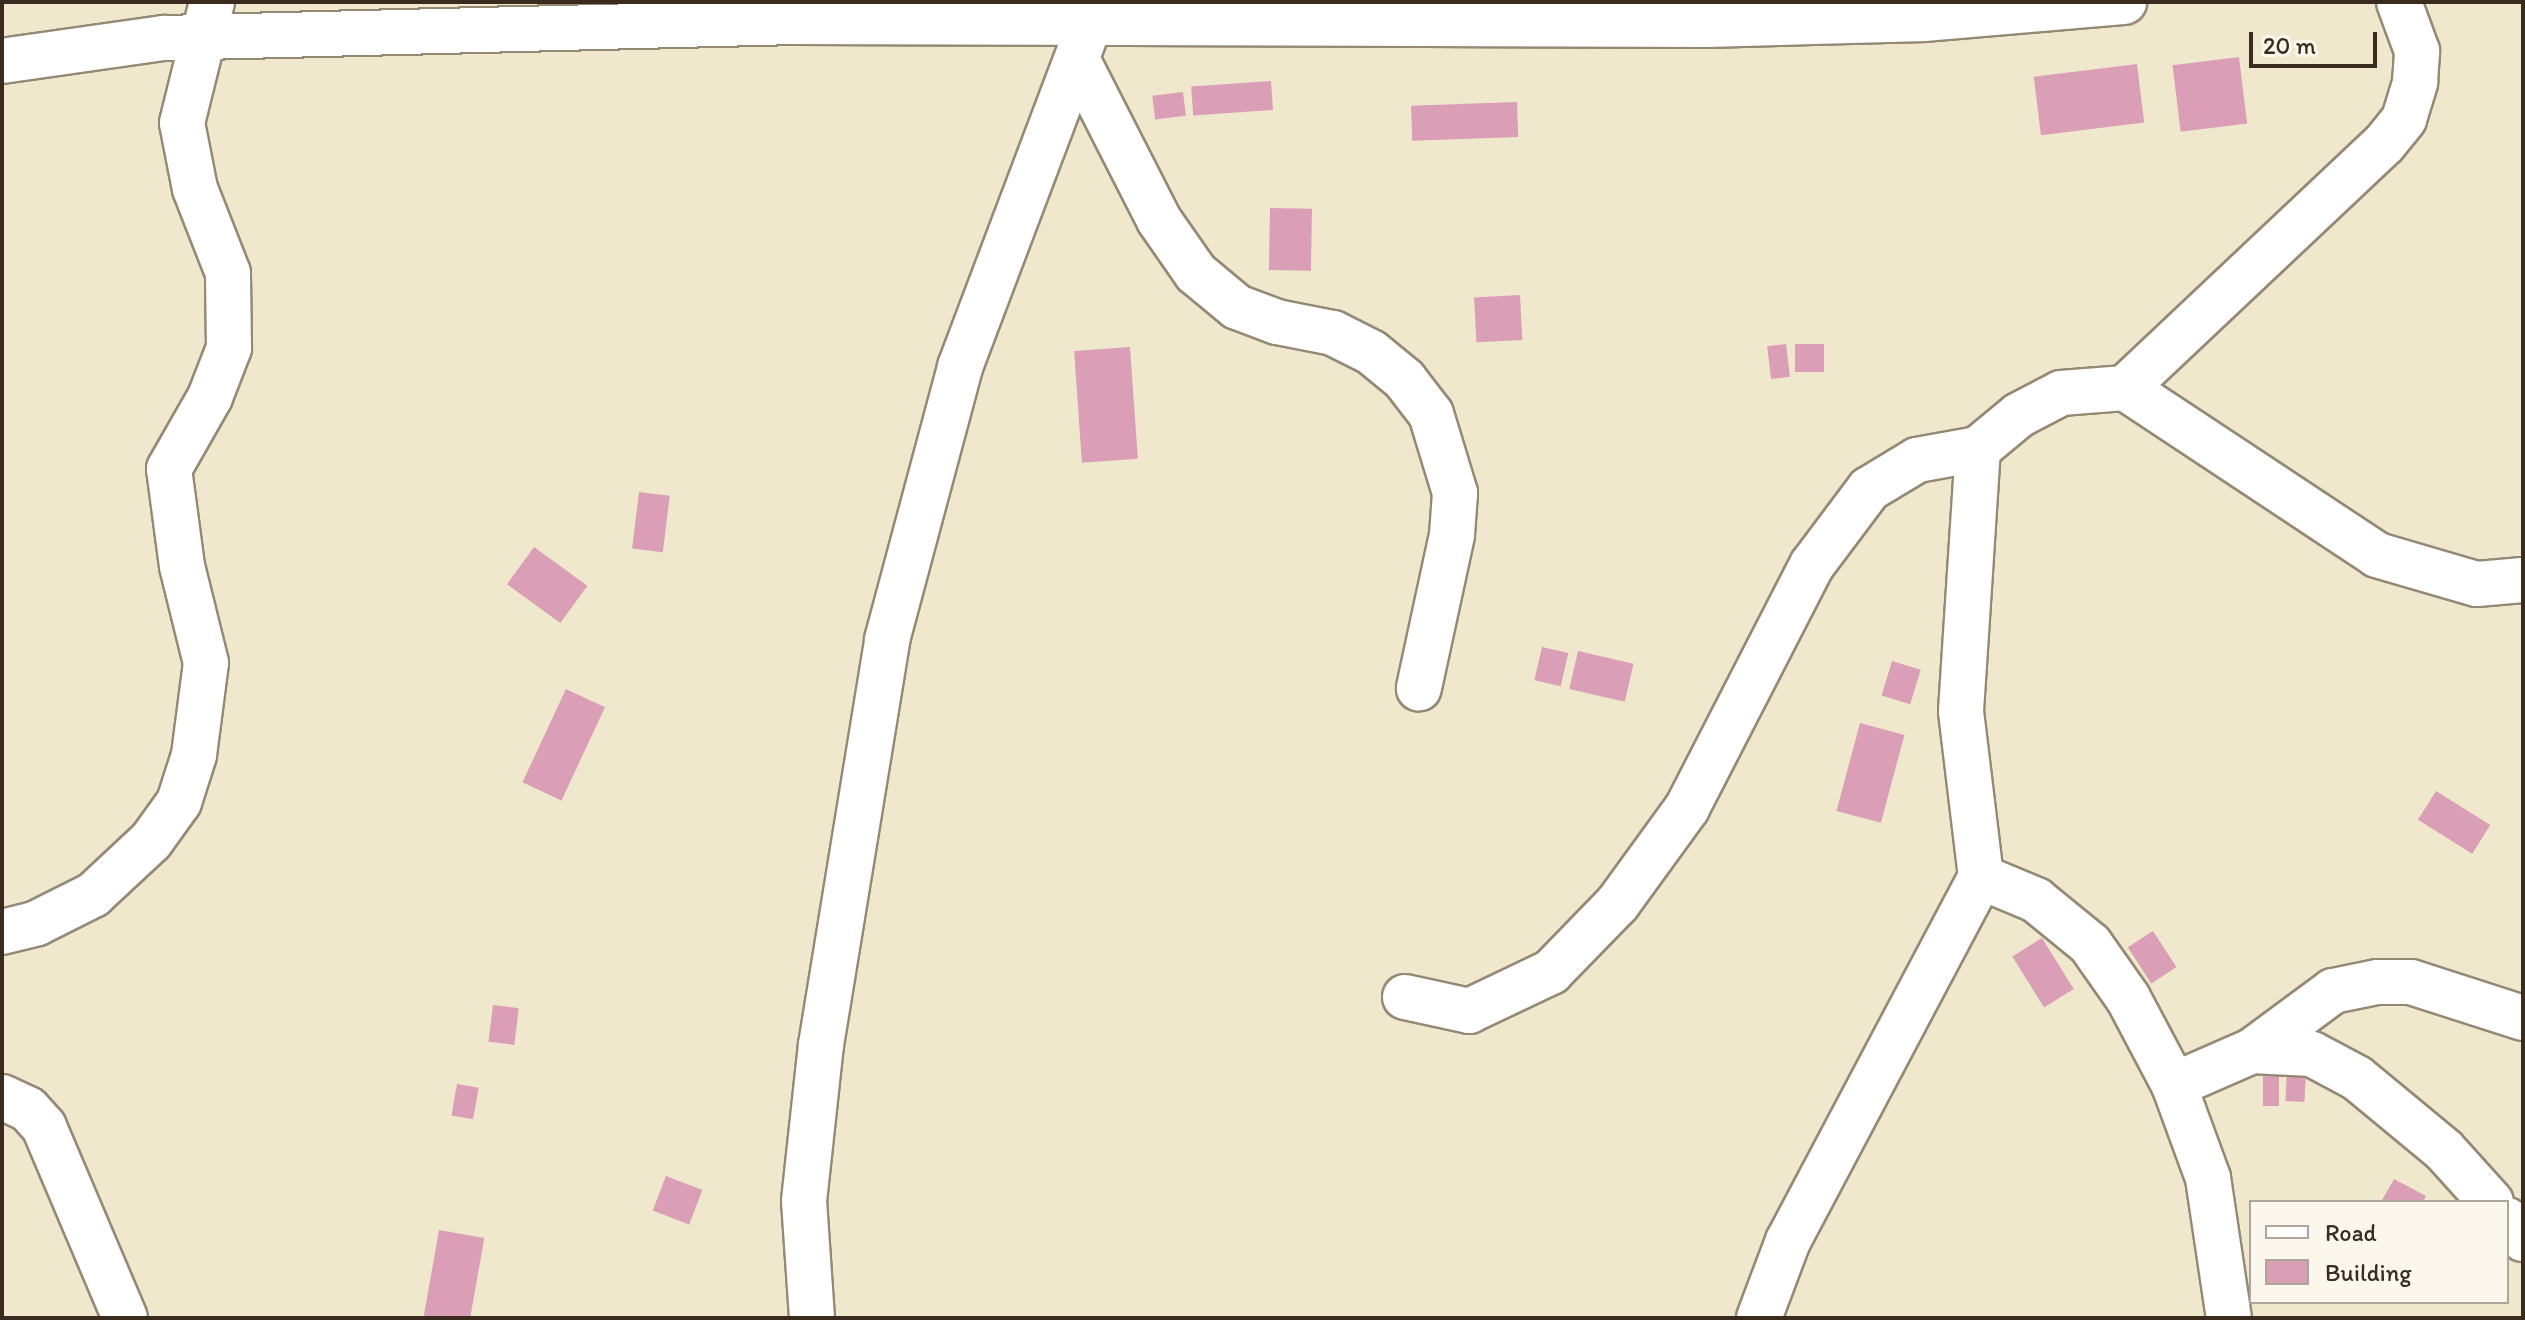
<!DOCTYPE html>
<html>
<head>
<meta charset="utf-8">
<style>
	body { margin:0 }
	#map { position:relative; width:2525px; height:1320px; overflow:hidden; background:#efe8cd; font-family:Itim,sans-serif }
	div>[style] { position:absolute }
	.building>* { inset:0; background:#da9eb6; transform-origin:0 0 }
	.roads { filter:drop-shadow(2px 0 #958976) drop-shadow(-2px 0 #958976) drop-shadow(0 2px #958976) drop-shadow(0 -2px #958976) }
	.minor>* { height:44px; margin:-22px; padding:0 22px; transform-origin:22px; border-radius:22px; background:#fff }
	span { translate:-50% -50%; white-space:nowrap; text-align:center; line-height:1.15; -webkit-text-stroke:6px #fbf7ec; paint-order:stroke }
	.frame { position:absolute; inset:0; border:4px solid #3b2a1e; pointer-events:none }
	.legend { position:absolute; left:2249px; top:1200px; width:260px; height:104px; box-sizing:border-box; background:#fbf7ec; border:2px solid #aea59a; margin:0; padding:10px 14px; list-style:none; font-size:24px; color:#3b2a1e }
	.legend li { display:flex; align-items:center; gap:16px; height:40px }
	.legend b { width:40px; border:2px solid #aea59a }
	.scale { position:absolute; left:2249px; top:32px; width:128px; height:36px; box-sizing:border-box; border:4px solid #3b2a1e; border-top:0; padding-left:10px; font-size:24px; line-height:28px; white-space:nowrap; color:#3b2a1e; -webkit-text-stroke:6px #fbf7ec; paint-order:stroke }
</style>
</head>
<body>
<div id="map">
	<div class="building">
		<i style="left:2239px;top:57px;width:67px;height:67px;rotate:83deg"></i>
		<i style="left:2137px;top:64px;width:59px;height:104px;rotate:83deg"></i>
		<i style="left:1271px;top:81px;width:29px;height:80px;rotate:86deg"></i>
		<i style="left:1183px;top:92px;width:24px;height:31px;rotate:83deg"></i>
		<i style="left:1517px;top:102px;width:35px;height:106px;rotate:88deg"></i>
		<i style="left:1270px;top:208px;width:42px;height:62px;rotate:1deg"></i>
		<i style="left:1520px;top:295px;width:45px;height:46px;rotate:87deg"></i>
		<i style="left:1786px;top:344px;width:33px;height:19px;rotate:83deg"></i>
		<i style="left:1795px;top:344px;width:29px;height:28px"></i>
		<i style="left:1130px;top:347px;width:112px;height:56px;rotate:86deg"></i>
		<i style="left:639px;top:492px;width:31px;height:57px;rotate:7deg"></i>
		<i style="left:534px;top:547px;width:66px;height:46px;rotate:36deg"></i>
		<i style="left:1542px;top:647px;width:27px;height:34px;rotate:13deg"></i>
		<i style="left:1578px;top:651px;width:57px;height:39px;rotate:13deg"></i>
		<i style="left:1892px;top:661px;width:30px;height:36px;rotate:17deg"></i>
		<i style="left:566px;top:689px;width:43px;height:103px;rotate:25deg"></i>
		<i style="left:1860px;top:723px;width:46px;height:91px;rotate:15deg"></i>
		<i style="left:2436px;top:791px;width:64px;height:34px;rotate:32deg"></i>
		<i style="left:2153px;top:931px;width:43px;height:30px;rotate:57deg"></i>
		<i style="left:2042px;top:938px;width:60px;height:35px;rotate:58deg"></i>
		<i style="left:493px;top:1005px;width:26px;height:37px;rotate:7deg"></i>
		<i style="left:2287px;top:1071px;width:19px;height:30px;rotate:3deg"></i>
		<i style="left:2263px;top:1072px;width:16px;height:34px"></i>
		<i style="left:457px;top:1084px;width:22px;height:32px;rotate:10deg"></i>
		<i style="left:666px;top:1176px;width:39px;height:37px;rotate:21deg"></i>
		<i style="clip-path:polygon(2394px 1179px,2426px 1196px,2423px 1202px,2381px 1202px)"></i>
		<i style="left:439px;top:1230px;width:46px;height:87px;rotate:10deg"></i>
	</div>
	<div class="roads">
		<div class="minor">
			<i style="left:2px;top:61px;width:164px;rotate:-8.1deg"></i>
			<i style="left:164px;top:38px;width:634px;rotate:-1.45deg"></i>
			<i style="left:798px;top:22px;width:909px;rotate:0.19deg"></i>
			<i style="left:1707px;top:25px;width:218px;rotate:-1.6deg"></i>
			<i style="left:1925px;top:19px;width:200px;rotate:-4.9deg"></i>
			<i style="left:1078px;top:61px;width:178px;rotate:63deg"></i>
			<i style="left:1159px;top:220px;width:65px;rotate:55.1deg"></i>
			<i style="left:1196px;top:273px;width:53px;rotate:39.7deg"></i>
			<i style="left:1237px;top:307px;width:43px;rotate:20.6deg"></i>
			<i style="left:1277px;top:322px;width:57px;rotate:11.1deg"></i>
			<i style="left:1333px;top:333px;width:42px;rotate:26.6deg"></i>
			<i style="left:1371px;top:352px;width:43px;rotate:39.3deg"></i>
			<i style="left:1404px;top:379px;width:44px;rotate:52.4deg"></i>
			<i style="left:1431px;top:414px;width:83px;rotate:73.1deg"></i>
			<i style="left:1455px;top:493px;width:42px;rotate:94.1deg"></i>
			<i style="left:1452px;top:535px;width:157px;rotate:102.2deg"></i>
			<i style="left:2125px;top:388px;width:356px;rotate:-43.3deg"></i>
			<i style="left:2384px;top:144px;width:32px;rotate:-51deg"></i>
			<i style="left:2404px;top:119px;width:39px;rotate:-73deg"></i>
			<i style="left:2415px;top:82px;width:31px;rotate:-86deg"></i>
			<i style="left:2417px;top:51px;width:52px;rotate:-110.2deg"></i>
			<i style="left:1981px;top:877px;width:60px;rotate:22.7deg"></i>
			<i style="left:2036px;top:900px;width:70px;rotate:39.2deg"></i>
			<i style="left:2090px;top:944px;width:66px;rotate:54.9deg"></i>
			<i style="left:2128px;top:998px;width:98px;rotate:62.1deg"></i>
			<i style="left:2174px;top:1085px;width:99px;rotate:69.9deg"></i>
			<i style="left:2208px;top:1178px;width:142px;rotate:81.5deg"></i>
			<i style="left:2px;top:932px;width:36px;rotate:-14deg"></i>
			<i style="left:37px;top:923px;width:63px;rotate:-26.6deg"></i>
			<i style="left:93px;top:895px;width:79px;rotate:-43deg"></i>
			<i style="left:151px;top:841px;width:48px;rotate:-54.3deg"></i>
			<i style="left:179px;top:802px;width:49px;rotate:-72.3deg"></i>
			<i style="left:194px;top:755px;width:93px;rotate:-82.6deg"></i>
			<i style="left:206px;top:663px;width:100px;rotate:-103.9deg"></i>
			<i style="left:182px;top:566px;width:98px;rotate:-97.6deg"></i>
			<i style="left:169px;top:469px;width:83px;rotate:-60.3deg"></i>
			<i style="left:210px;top:397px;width:53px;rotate:-68.8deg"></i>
			<i style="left:229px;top:348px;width:75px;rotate:-90.8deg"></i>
			<i style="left:228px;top:273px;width:90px;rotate:-111.4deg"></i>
			<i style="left:195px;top:189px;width:67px;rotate:-101.1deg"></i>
			<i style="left:182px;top:123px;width:125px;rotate:-76.1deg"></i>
			<i style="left:1405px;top:997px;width:66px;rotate:12.3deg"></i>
			<i style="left:1469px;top:1011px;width:91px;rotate:-25.4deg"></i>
			<i style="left:1551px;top:972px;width:96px;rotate:-45.8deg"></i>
			<i style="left:1618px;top:903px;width:117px;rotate:-54deg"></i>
			<i style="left:1687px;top:808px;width:273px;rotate:-62.8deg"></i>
			<i style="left:1812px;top:565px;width:95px;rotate:-53.1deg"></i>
			<i style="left:1869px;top:489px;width:56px;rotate:-31.1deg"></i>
			<i style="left:1917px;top:460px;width:62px;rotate:-10.2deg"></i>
			<i style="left:1978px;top:449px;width:53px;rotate:-39.7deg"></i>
			<i style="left:2019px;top:415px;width:47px;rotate:-27.6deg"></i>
			<i style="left:2061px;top:393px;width:64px;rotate:-4.5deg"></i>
			<i style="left:2125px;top:388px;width:302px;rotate:33.5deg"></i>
			<i style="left:2377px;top:555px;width:104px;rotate:16.2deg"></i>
			<i style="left:2477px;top:584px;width:46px;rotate:-5deg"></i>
			<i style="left:2252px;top:1051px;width:60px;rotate:2.9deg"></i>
			<i style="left:2312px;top:1054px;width:51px;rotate:28.1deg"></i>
			<i style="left:2357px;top:1078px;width:113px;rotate:39.6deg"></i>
			<i style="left:2444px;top:1150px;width:70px;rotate:47.9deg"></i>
			<i style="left:2174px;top:1085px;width:85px;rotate:-23.6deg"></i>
			<i style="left:2252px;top:1051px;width:101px;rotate:-36.5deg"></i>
			<i style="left:2333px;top:991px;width:45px;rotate:-11.6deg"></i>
			<i style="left:2377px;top:982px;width:34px"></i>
			<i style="left:2411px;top:982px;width:118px;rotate:17.8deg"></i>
			<i style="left:2px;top:1097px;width:29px;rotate:25deg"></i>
			<i style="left:28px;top:1109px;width:24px;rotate:48deg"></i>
			<i style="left:44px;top:1127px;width:207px;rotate:67deg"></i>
			<i style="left:2507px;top:1220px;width:25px;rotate:50deg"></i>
			<i style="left:812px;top:1318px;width:117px;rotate:-93.9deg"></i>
			<i style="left:804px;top:1201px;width:157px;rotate:-83.8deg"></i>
			<i style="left:821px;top:1045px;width:410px;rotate:-80.7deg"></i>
			<i style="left:887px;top:640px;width:283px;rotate:-75deg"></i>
			<i style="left:960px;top:367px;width:390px;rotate:-69.3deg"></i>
			<i style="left:1759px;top:1318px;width:82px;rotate:-69.4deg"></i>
			<i style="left:1788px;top:1241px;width:412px;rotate:-62.1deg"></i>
			<i style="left:1981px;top:877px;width:167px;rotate:-96.9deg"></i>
			<i style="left:1961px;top:711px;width:263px;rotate:-86.3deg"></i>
		</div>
	</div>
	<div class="frame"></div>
	<ul class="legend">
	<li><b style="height:10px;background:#fff"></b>Road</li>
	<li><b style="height:22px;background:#da9eb6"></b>Building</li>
	</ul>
	<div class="scale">20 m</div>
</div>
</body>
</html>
